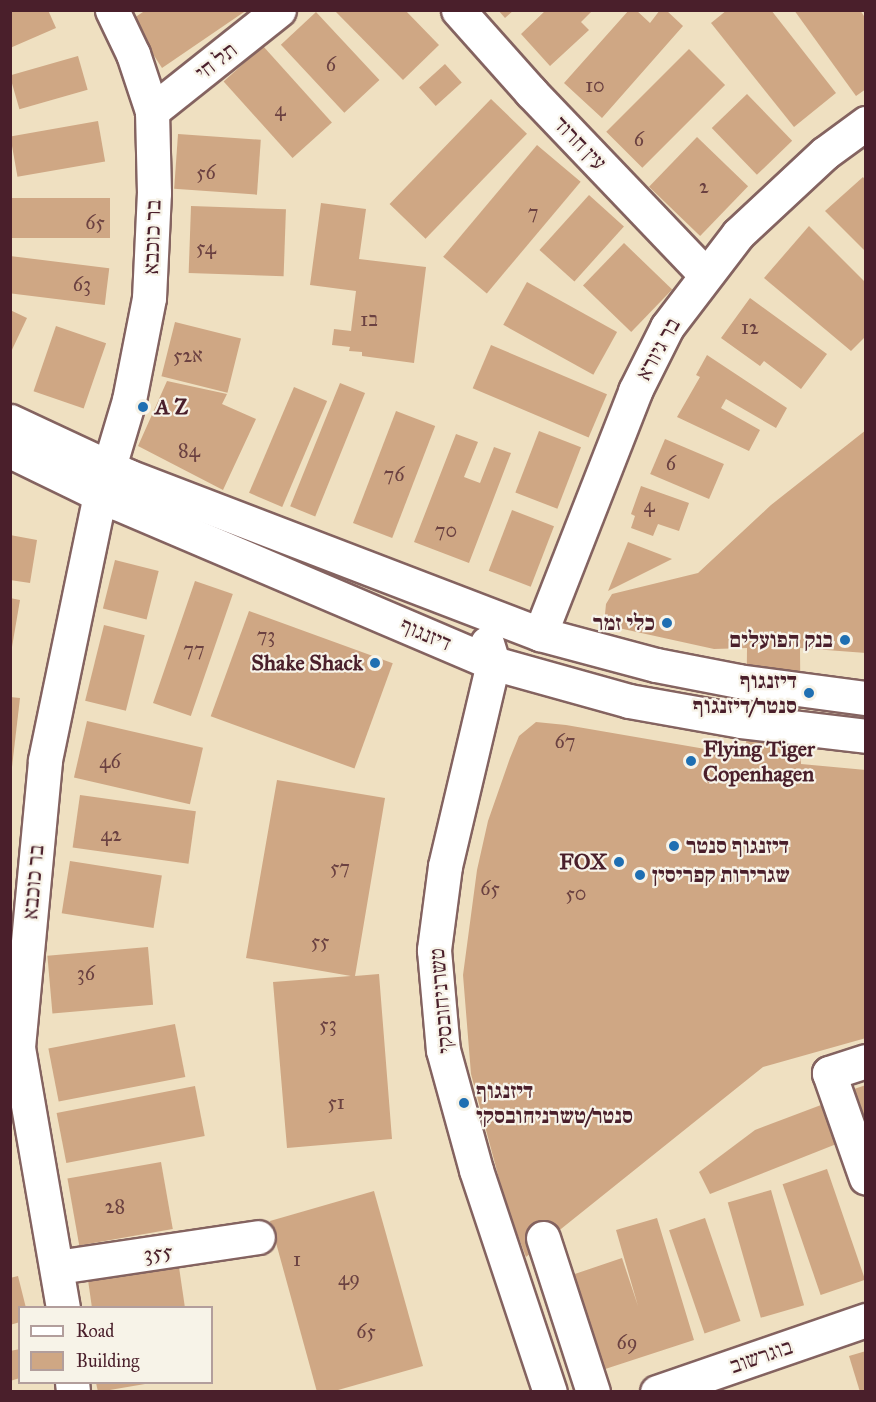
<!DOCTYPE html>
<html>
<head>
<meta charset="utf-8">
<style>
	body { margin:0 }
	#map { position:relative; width:876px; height:1402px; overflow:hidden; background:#efe0c1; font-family:"IM FELL Great Primer","Frank Ruhl Libre",serif }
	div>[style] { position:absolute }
	.building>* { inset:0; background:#cfa784; transform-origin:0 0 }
	.roads { filter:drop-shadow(2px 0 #846360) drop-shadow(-2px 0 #846360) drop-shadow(0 2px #846360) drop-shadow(0 -2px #846360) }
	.minor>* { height:33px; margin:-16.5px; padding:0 16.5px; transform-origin:16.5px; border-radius:16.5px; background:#fff }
	.dots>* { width:16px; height:16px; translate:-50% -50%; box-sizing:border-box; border:3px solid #f7f3e8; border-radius:50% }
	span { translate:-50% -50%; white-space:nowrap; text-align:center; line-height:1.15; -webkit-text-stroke:4.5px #f7f3e8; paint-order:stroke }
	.number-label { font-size:20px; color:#6b4141 }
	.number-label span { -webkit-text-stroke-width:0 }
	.street-label { font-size:22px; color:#4a1f2b }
	.poi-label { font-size:22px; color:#4a1f2b; font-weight:700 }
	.left { translate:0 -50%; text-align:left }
	.right { translate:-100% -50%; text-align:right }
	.frame { position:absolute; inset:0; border:12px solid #4a1f2b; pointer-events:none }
	.legend { position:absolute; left:18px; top:1306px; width:195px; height:78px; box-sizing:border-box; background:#f7f3e8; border:2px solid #b29e9c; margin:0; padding:8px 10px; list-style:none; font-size:18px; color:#4a1f2b }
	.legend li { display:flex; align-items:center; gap:12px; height:30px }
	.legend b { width:30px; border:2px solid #b29e9c }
</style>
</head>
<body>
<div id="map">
	<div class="building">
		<i style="clip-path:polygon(10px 10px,48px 10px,56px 28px,10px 48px)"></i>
		<i style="clip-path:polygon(146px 10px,247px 10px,162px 68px,131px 20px)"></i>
		<i style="clip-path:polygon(334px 10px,405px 10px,439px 45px,403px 80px)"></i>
		<i style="clip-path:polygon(498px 10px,514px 10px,505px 18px)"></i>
		<i style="clip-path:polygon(546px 10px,593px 10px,581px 22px,589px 30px,550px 66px,521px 34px)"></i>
		<i style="clip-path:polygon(629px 10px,636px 10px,650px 23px,660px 10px,666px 10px,683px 26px,602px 118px,564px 83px)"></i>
		<i style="clip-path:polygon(727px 10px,771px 10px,836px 93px,794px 127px,711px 23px)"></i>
		<i style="clip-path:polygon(794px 10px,860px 10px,866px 19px,866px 89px,856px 96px)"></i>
		<i style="left:316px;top:12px;width:93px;height:48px;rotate:47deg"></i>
		<i style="left:263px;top:46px;width:103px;height:53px;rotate:48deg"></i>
		<i style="left:689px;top:49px;width:51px;height:117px;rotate:45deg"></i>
		<i style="left:78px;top:56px;width:35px;height:71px;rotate:74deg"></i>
		<i style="left:445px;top:64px;width:25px;height:35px;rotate:48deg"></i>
		<i style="left:747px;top:94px;width:65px;height:49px;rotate:46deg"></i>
		<i style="left:491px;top:99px;width:50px;height:146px;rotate:44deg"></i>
		<i style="left:98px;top:121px;width:41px;height:89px;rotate:80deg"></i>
		<i style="left:178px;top:134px;width:83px;height:55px;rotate:4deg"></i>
		<i style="left:697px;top:137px;width:71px;height:69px;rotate:44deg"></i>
		<i style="left:537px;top:145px;width:57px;height:146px;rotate:40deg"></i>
		<i style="clip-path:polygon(863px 177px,866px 181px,866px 252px,825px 211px)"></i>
		<i style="left:589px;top:195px;width:47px;height:74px;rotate:42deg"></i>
		<i style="left:110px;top:198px;width:40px;height:100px;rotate:90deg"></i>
		<i style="clip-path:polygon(321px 203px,366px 209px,359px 259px,426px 267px,414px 363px,362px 356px,362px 352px,349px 351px,350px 347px,332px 345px,334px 329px,351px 331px,356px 291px,310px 285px)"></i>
		<i style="left:191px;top:206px;width:95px;height:67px;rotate:2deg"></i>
		<i style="clip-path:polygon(809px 226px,866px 283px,866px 336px,851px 351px,764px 278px)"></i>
		<i style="left:624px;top:243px;width:67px;height:59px;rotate:44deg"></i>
		<i style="left:10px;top:256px;width:100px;height:37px;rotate:7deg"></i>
		<i style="left:527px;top:282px;width:103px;height:49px;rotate:29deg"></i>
		<i style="clip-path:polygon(750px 298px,827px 354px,801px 389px,764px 361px,760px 366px,721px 338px)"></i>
		<i style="clip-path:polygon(10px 310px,27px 318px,10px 354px)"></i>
		<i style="left:175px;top:322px;width:68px;height:56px;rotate:14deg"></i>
		<i style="left:56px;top:326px;width:53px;height:69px;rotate:19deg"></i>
		<i style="left:491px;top:345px;width:126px;height:47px;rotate:23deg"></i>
		<i style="clip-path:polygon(707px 355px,787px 408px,776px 428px,726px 399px,721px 408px,760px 430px,749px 451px,677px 417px,700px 377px,696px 375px)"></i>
		<i style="clip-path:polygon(167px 381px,227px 394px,222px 404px,256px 419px,223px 490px,138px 446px)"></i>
		<i style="left:340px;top:383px;width:27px;height:133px;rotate:22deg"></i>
		<i style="left:294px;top:387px;width:36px;height:115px;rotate:23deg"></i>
		<i style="left:396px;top:411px;width:42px;height:120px;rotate:21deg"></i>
		<i style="clip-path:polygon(866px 430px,866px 653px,800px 648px,801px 764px,866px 770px,866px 1038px,763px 1067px,526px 1257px,505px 1201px,471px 1074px,463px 975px,477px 870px,488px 821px,510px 758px,519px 736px,536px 722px,566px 725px,746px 756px,747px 648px,714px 649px,614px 627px,608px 624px,605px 614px,606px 604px,612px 594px,698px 573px,771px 505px)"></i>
		<i style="left:539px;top:431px;width:45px;height:66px;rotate:21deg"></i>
		<i style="clip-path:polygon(456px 434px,478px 442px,464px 477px,480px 483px,494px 447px,511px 453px,469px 563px,414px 542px)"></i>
		<i style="left:665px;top:439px;width:64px;height:38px;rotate:23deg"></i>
		<i style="clip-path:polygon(641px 486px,689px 503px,679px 531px,658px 524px,653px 536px,631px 528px,635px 516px,631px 514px)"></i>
		<i style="left:512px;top:510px;width:45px;height:65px;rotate:21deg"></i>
		<i style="clip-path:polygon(10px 535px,37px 540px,30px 583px,10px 580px)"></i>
		<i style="clip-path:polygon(628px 542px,672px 559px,608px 591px)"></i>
		<i style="left:115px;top:560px;width:45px;height:50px;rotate:14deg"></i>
		<i style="left:195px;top:581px;width:40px;height:129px;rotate:19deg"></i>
		<i style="clip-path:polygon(10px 598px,20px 600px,12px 647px,10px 647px)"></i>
		<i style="left:249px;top:611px;width:153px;height:112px;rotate:20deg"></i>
		<i style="left:104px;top:625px;width:42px;height:78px;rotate:14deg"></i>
		<i style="clip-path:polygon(10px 697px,20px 698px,12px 767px,10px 767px)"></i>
		<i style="left:87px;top:721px;width:119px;height:58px;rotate:13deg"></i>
		<i style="clip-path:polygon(277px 780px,385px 798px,355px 976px,379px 974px,392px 1139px,287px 1148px,273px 982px,351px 976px,246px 958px)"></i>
		<i style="left:80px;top:795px;width:117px;height:53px;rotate:8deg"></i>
		<i style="left:70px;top:861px;width:93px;height:53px;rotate:9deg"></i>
		<i style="left:148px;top:947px;width:58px;height:101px;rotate:85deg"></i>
		<i style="left:175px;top:1024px;width:54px;height:129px;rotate:79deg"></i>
		<i style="clip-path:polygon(866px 1085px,866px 1122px,865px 1122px,854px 1089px)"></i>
		<i style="left:195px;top:1086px;width:51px;height:141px;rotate:79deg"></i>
		<i style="clip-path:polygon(829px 1102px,844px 1141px,710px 1194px,699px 1172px,755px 1130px)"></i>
		<i style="left:161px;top:1162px;width:68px;height:95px;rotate:80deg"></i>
		<i style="left:827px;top:1169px;width:117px;height:47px;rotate:71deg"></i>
		<i style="left:771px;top:1190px;width:120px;height:45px;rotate:74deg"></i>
		<i style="clip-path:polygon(374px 1191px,423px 1366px,331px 1392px,317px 1392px,270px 1221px)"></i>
		<i style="clip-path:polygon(657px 1218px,694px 1340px,593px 1373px,563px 1278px,622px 1258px,638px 1306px,616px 1230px)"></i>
		<i style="left:705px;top:1218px;width:109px;height:38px;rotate:71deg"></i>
		<i style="clip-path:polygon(179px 1267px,185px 1308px,92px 1308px,88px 1280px)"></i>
		<i style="clip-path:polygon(18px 1276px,26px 1308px,20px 1308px,20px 1322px,10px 1325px,10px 1278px)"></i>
		<i style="clip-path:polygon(20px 1349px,20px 1378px,10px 1381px,10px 1351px)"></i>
		<i style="clip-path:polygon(866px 1351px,866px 1392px,860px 1392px,849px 1356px)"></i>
		<i style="clip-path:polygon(96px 1383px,145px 1383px,145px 1384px,98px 1392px)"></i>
	</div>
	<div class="roads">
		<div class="minor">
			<i style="left:458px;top:10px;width:110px;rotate:48.3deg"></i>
			<i style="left:531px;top:92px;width:252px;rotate:46.3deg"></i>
			<i style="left:152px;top:111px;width:162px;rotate:-38.5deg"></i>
			<i style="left:10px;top:421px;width:130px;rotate:25deg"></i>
			<i style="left:128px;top:476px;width:441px;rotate:21deg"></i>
			<i style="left:540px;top:634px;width:120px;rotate:15deg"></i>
			<i style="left:656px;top:665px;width:84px;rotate:11deg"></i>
			<i style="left:738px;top:681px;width:129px;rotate:7.6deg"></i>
			<i style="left:10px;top:451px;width:119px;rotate:25.9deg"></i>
			<i style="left:117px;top:503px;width:409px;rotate:23.1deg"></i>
			<i style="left:493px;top:663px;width:141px;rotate:15.6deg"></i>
			<i style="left:629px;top:701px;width:114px;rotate:10.1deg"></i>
			<i style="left:741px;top:721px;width:126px;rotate:6.8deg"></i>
			<i style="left:109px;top:467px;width:70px;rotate:-73.4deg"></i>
			<i style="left:129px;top:400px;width:104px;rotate:-78.9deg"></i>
			<i style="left:149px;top:298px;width:105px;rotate:-87.3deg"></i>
			<i style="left:154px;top:193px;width:82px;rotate:-91.4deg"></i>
			<i style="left:152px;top:111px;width:60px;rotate:-108.4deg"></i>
			<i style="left:133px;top:54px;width:49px;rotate:-115.5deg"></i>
			<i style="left:540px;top:634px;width:261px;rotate:-68.6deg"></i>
			<i style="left:635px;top:391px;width:72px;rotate:-63.4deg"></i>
			<i style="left:667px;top:327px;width:117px;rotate:-52.6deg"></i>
			<i style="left:738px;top:234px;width:119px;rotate:-43deg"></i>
			<i style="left:825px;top:153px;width:51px;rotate:-36.2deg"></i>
			<i style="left:487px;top:643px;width:21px;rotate:73deg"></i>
			<i style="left:493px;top:663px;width:209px;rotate:103.3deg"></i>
			<i style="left:445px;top:866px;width:85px;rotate:97.5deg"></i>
			<i style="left:434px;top:950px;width:100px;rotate:84.9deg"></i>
			<i style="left:443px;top:1050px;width:124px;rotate:74.6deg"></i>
			<i style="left:476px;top:1170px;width:234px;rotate:71.6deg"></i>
			<i style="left:866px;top:1061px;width:39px;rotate:162deg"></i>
			<i style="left:829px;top:1073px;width:111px;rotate:70.6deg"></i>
			<i style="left:543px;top:1238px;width:162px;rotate:72deg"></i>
			<i style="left:58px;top:1267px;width:202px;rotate:-8.5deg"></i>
			<i style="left:63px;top:1308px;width:265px;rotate:-99.8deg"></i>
			<i style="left:18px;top:1047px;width:288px;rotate:-84.6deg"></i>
			<i style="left:45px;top:760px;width:271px;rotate:-78.3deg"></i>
			<i style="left:72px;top:1382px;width:10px;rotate:84deg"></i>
			<i style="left:657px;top:1392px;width:221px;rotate:-19deg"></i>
		</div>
	</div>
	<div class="dots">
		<i style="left:143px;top:407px;background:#1f6fb2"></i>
		<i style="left:667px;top:623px;background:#1f6fb2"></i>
		<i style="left:845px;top:640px;background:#1f6fb2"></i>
		<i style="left:375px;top:663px;background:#1f6fb2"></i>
		<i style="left:809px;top:693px;background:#1f6fb2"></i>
		<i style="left:691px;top:761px;background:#1f6fb2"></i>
		<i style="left:674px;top:846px;background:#1f6fb2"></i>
		<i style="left:619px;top:862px;background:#1f6fb2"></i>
		<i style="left:640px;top:875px;background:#1f6fb2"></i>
		<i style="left:464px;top:1103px;background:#1f6fb2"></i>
	</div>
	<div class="number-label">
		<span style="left:331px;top:64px">6</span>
		<span style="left:595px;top:85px">10</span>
		<span style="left:280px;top:109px">4</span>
		<span style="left:639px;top:139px">6</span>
		<span style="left:206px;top:172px">56</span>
		<span style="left:704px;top:186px">2</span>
		<span style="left:533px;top:212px">7</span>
		<span style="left:95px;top:222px">65</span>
		<span style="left:206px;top:247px">54</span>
		<span style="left:82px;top:284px">63</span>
		<span style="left:369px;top:319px">1ב</span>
		<span style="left:750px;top:327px">12</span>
		<span style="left:188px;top:355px">52א</span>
		<span style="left:189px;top:450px">84</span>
		<span style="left:671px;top:463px">6</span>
		<span style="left:394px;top:474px">76</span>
		<span style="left:649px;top:505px">4</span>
		<span style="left:446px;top:530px">70</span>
		<span style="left:266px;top:635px">73</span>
		<span style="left:194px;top:649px">77</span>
		<span style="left:565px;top:741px">67</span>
		<span style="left:110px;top:761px">46</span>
		<span style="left:111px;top:834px">42</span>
		<span style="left:340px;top:867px">57</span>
		<span style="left:490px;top:888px">65</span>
		<span style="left:576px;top:893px">50</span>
		<span style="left:320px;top:941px">55</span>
		<span style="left:86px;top:973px">36</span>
		<span style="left:328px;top:1024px">53</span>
		<span style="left:336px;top:1102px">51</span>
		<span style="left:115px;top:1206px">28</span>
		<span style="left:297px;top:1259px">1</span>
		<span style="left:349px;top:1278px">49</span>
		<span style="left:366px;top:1331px">65</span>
		<span style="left:627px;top:1342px">69</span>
	</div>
	<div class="street-label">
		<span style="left:216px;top:61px;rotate:-38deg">תל חי</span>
		<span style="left:580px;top:143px;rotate:46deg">עין חרוד</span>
		<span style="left:152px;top:237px;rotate:-88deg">בר כוכבא</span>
		<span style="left:658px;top:349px;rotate:-61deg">בר גיורא</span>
		<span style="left:426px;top:634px;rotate:23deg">דיזנגוף</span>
		<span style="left:33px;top:882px;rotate:-85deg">בר כוכבא</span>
		<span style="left:441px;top:1001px;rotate:-95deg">טשרניחובסקי</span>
		<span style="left:158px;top:1252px;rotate:-8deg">355</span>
		<span style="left:761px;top:1356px;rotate:-19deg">בוגרשוב</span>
	</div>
	<div class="poi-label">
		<span class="left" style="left:155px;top:407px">A Z</span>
		<span class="right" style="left:655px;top:623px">כלי זמר</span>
		<span class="right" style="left:833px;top:640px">בנק הפועלים</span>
		<span class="right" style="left:363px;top:663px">Shake Shack</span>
		<span class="right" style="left:797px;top:693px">דיזנגוף<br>סנטר/דיזנגוף</span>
		<span class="left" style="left:703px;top:761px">Flying Tiger<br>Copenhagen</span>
		<span class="left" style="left:686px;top:846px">דיזנגוף סנטר</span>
		<span class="right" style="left:607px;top:862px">FOX</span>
		<span class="left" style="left:652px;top:875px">שגרירות קפריסין</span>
		<span class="left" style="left:476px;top:1103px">דיזנגוף<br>סנטר/טשרניחובסקי</span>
	</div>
	<div class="frame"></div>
	<ul class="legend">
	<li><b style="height:8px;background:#fff"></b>Road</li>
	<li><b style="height:16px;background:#cfa784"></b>Building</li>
	</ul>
</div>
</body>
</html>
